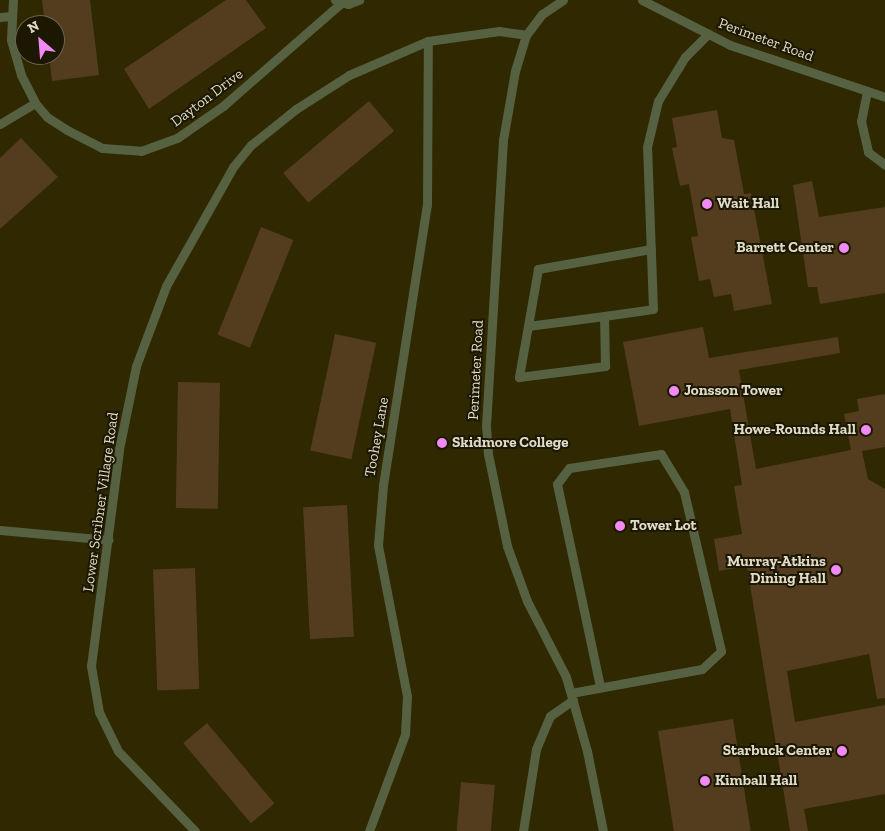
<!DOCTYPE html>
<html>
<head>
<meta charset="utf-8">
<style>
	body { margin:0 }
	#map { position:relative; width:885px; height:831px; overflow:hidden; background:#262001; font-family:"Zilla Slab",serif }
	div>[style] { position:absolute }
	.built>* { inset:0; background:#2f2800 }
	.building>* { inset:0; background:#543d1f; transform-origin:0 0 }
	.service>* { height:9px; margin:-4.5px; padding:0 4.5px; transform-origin:4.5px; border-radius:4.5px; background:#556141 }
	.dots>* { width:14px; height:14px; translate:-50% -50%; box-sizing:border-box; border:2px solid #1c1700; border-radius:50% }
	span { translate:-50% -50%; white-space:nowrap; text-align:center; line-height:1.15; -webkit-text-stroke:4px #1c1700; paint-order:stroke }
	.street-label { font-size:15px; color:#dfdcca }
	.poi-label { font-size:15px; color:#dfdcca; font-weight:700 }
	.left { translate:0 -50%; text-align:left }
	.right { translate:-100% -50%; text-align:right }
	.north { position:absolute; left:15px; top:15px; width:50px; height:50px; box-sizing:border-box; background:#1c1700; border:1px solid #6a6651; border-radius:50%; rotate:333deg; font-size:14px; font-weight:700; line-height:20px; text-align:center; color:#dfdcca }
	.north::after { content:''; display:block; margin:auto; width:18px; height:22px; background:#f18af4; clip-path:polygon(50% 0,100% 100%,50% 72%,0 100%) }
</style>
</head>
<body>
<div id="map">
	<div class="built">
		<i style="clip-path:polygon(evenodd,0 0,885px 0,885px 831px,0 831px,0 0,25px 25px,55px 25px,55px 55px,25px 55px,25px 25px)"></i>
	</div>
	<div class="building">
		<i style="clip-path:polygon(42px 0,90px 0,99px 75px,52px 81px,49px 55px,55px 55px,55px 25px,45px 25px)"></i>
		<i style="clip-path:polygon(226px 0,246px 0,266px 28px,149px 109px,124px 69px)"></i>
		<i style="left:369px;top:101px;width:39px;height:112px;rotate:50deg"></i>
		<i style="clip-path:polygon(717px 110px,722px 138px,734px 140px,744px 194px,751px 193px,772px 304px,734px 311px,731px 294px,714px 297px,710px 279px,699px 281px,691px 237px,698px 236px,689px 184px,680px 186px,672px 148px,677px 147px,672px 118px)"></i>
		<i style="clip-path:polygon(21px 138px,58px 177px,0 229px,0 158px)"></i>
		<i style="clip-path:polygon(812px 181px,819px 217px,885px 207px,885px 293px,820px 304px,817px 287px,808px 287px,793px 185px)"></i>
		<i style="left:261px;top:227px;width:35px;height:116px;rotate:22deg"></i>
		<i style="clip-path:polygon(703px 327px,709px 358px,838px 337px,840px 353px,739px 370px,756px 469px,851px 450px,844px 414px,859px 411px,857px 399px,885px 394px,885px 447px,862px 451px,868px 479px,885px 489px,885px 698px,877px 699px,869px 654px,787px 671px,795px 722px,885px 705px,885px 794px,804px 809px,808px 831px,790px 831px,747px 566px,719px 571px,714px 539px,742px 534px,734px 486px,742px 485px,730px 409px,639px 426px,623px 342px)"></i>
		<i style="left:335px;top:334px;width:42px;height:119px;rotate:12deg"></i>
		<i style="left:178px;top:382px;width:42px;height:126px;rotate:1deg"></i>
		<i style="left:347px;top:505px;width:132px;height:44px;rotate:87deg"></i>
		<i style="left:195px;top:568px;width:121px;height:42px;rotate:88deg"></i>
		<i style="left:733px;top:719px;width:113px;height:76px;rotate:81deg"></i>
		<i style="left:207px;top:723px;width:105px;height:31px;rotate:50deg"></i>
		<i style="left:461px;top:782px;width:34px;height:49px;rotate:5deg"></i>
	</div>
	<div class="service">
		<i style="left:13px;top:0;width:40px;rotate:92.9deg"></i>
		<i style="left:11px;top:40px;width:36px;rotate:74deg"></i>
		<i style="left:21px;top:75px;width:31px;rotate:63deg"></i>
		<i style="left:35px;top:103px;width:18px;rotate:49deg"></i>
		<i style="left:47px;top:117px;width:24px;rotate:33deg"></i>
		<i style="left:67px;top:130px;width:39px;rotate:27deg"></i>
		<i style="left:102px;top:148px;width:39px;rotate:4deg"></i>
		<i style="left:141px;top:151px;width:38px;rotate:-20deg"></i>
		<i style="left:177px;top:138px;width:56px;rotate:-34.8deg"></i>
		<i style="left:223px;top:106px;width:157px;rotate:-41.1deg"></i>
		<i style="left:335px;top:0;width:14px;rotate:17deg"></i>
		<i style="left:348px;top:4px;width:12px;rotate:-20deg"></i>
		<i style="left:563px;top:0;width:25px;rotate:146deg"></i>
		<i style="left:542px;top:14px;width:26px;rotate:127deg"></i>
		<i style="left:526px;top:35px;width:38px;rotate:107deg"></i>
		<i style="left:515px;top:71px;width:70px;rotate:99.9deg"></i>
		<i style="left:503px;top:140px;width:287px;rotate:93.4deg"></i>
		<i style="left:486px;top:426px;width:28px;rotate:86deg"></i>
		<i style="left:488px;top:454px;width:94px;rotate:78.3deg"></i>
		<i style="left:507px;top:546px;width:59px;rotate:70deg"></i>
		<i style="left:527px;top:601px;width:85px;rotate:62.8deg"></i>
		<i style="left:566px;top:677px;width:77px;rotate:74.2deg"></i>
		<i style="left:587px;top:751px;width:82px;rotate:78.7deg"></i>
		<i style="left:642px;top:0;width:99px;rotate:27.1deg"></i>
		<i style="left:730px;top:45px;width:163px;rotate:18.5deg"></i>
		<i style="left:0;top:17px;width:12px;rotate:-5deg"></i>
		<i style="left:867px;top:91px;width:31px;rotate:101deg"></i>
		<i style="left:861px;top:121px;width:32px;rotate:77deg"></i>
		<i style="left:868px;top:152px;width:21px;rotate:37deg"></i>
		<i style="left:0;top:124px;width:41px;rotate:-31deg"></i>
		<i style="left:651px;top:249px;width:115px;rotate:170deg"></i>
		<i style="left:538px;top:269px;width:110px;rotate:100deg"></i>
		<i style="left:519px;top:377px;width:87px;rotate:-7.3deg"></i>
		<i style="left:605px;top:366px;width:50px;rotate:-91.1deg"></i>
		<i style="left:604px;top:316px;width:49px;rotate:-8.1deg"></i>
		<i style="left:653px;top:309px;width:162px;rotate:-92.1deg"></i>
		<i style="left:647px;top:147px;width:47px;rotate:-76.6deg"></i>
		<i style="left:658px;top:101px;width:52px;rotate:-58.5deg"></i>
		<i style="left:685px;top:57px;width:33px;rotate:-45deg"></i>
		<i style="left:528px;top:326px;width:77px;rotate:-7.5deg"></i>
		<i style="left:0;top:530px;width:109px;rotate:5.2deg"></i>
		<i style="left:571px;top:693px;width:133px;rotate:-10.4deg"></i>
		<i style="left:702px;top:669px;width:26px;rotate:-43deg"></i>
		<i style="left:721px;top:651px;width:163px;rotate:-103.1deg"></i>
		<i style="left:684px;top:492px;width:44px;rotate:-121.2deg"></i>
		<i style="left:661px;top:454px;width:93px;rotate:171.3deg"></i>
		<i style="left:569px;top:468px;width:20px;rotate:127deg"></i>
		<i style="left:557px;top:484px;width:208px;rotate:78deg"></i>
		<i style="left:195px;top:831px;width:111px;rotate:-133.9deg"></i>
		<i style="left:118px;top:751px;width:43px;rotate:-116deg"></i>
		<i style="left:99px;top:712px;width:47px;rotate:-99.9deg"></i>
		<i style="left:91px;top:666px;width:219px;rotate:-82.6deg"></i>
		<i style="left:119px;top:449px;width:85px;rotate:-78.4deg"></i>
		<i style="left:136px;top:366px;width:85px;rotate:-69.4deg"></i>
		<i style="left:166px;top:286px;width:137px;rotate:-60.6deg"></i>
		<i style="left:233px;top:167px;width:28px;rotate:-51deg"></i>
		<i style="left:251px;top:145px;width:58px;rotate:-38.7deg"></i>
		<i style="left:296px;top:109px;width:63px;rotate:-32.7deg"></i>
		<i style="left:349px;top:75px;width:86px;rotate:-23.3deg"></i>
		<i style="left:428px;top:41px;width:72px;rotate:-8deg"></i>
		<i style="left:499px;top:31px;width:27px;rotate:8deg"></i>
		<i style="left:369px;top:831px;width:103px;rotate:-69.6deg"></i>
		<i style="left:405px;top:734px;width:38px;rotate:-87deg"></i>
		<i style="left:407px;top:696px;width:154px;rotate:-100.9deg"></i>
		<i style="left:378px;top:545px;width:60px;rotate:-85.2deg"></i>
		<i style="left:383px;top:485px;width:283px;rotate:-81.1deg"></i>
		<i style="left:427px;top:205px;width:164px;rotate:-89.7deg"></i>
		<i style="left:523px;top:831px;width:83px;rotate:-81deg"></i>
		<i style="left:536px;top:749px;width:36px;rotate:-67deg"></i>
		<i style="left:550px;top:716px;width:28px;rotate:-35deg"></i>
	</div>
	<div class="dots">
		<i style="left:707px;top:204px;background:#f18af4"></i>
		<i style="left:844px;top:248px;background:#f18af4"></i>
		<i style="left:674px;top:391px;background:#f18af4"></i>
		<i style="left:866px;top:430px;background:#f18af4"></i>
		<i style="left:442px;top:443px;background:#f18af4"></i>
		<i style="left:620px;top:526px;background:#f18af4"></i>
		<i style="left:836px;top:570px;background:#f18af4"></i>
		<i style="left:842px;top:751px;background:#f18af4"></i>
		<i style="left:705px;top:781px;background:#f18af4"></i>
	</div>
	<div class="street-label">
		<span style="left:766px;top:40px;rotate:20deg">Perimeter Road</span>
		<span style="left:207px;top:98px;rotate:-37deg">Dayton Drive</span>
		<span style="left:476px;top:370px;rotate:-87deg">Perimeter Road</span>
		<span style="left:377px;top:437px;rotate:-80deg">Toohey Lane</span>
		<span style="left:101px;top:502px;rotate:-82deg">Lower Scribner Village Road</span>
	</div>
	<div class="poi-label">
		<span class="left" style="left:717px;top:204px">Wait Hall</span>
		<span class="right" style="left:834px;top:248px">Barrett Center</span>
		<span class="left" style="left:684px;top:391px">Jonsson Tower</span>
		<span class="right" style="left:856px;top:430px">Howe-Rounds Hall</span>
		<span class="left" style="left:452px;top:443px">Skidmore College</span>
		<span class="left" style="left:630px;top:526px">Tower Lot</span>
		<span class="right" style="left:826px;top:570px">Murray-Atkins<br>Dining Hall</span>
		<span class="right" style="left:832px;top:751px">Starbuck Center</span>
		<span class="left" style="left:715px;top:781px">Kimball Hall</span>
	</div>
	<div class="north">N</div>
</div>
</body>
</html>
